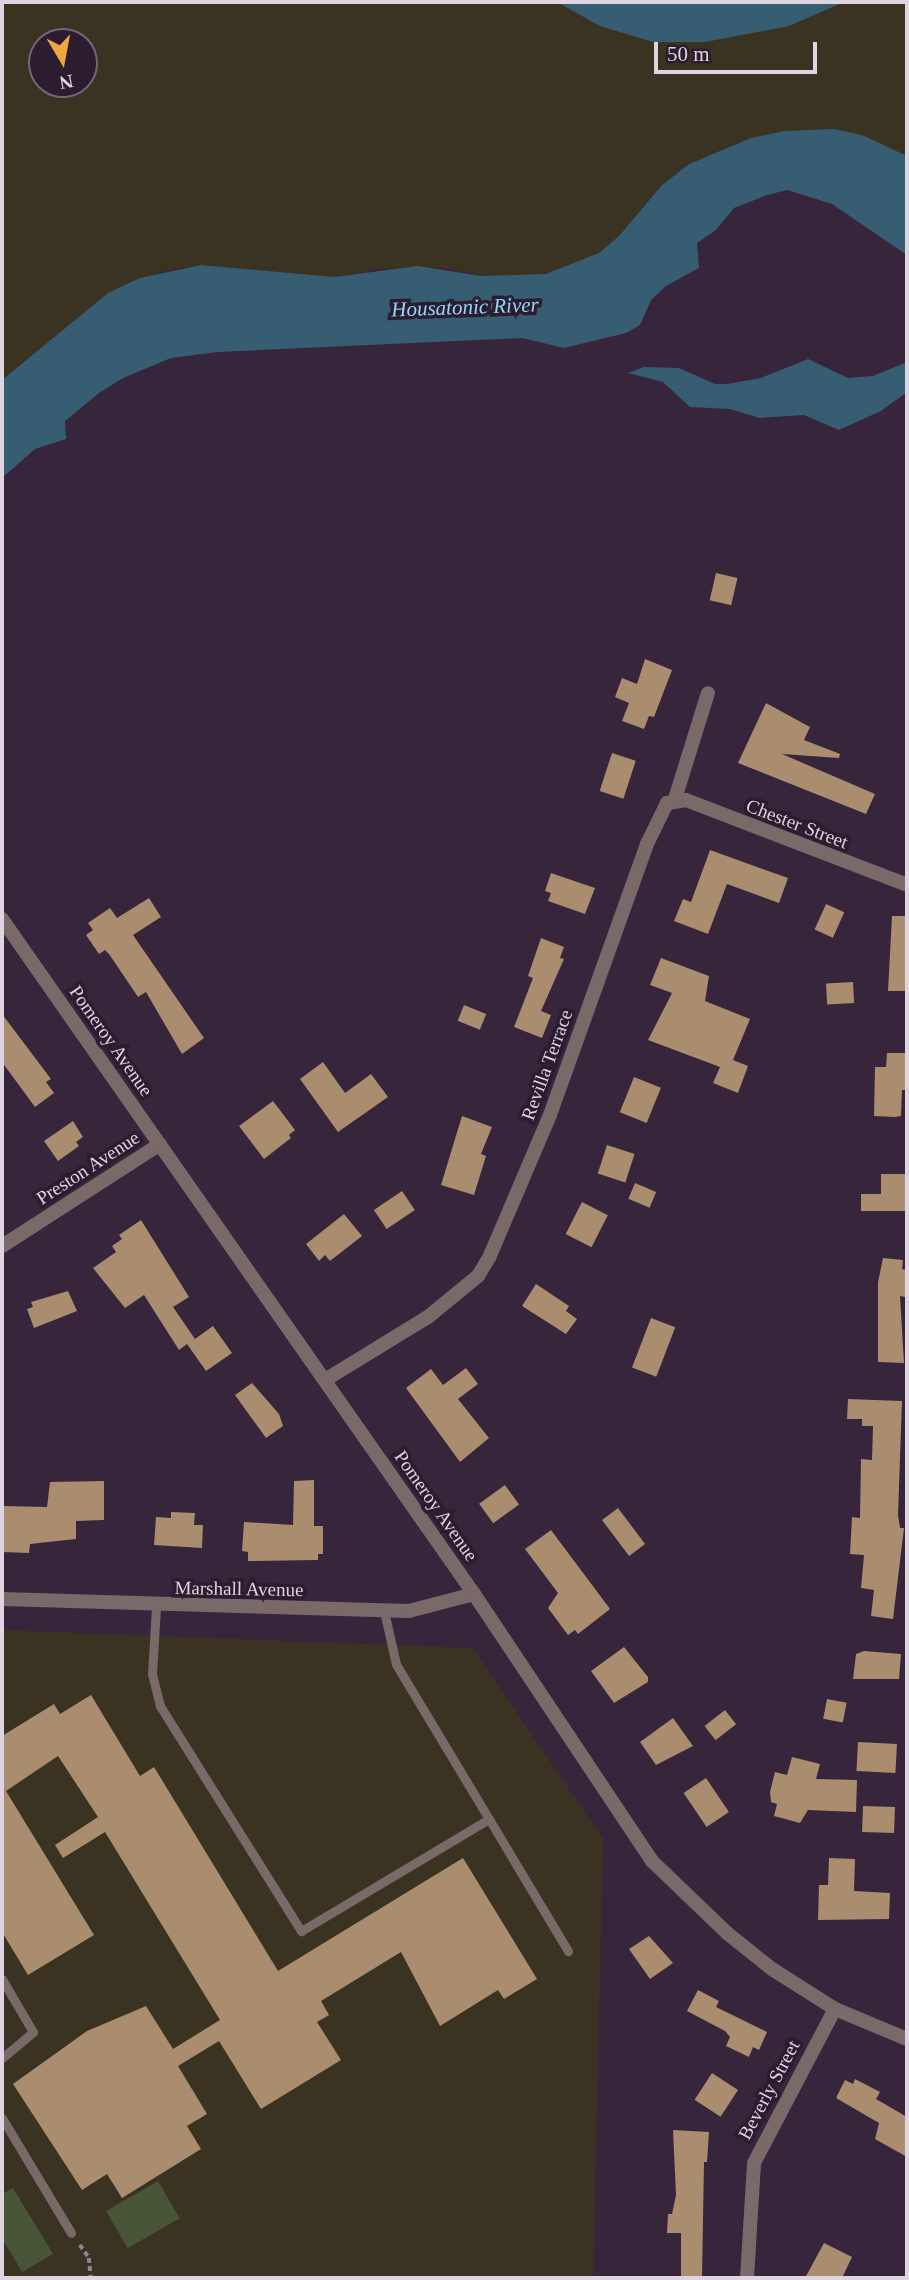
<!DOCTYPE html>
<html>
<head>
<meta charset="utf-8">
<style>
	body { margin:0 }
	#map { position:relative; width:909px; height:2280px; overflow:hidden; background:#36253b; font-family:"Times New Roman",serif }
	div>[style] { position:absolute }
	.education>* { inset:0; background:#3b3322 }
	.green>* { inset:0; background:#495537; transform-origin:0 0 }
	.water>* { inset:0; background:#375d72 }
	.building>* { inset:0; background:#aa8c6e; transform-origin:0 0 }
	.path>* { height:3.5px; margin-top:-1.75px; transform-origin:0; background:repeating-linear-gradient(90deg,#908294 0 5px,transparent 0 8.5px) }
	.service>* { height:9px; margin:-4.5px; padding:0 4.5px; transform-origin:4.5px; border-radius:4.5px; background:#796969 }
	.minor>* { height:14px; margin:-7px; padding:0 7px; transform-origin:7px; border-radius:7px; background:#796969 }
	.tertiary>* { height:14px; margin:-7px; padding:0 7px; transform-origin:7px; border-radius:7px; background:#796969 }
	span { translate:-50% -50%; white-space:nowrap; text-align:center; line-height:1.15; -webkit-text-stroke:7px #2c1c30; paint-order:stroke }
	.street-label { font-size:19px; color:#dfd4e2 }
	.water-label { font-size:21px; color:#93d7fc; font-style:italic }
	.frame { position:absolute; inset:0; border:4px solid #dfd4e2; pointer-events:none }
	.north { position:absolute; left:28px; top:28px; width:70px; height:70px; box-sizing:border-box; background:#2c1c30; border:2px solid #746677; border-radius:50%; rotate:170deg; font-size:19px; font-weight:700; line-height:28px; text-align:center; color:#dfd4e2 }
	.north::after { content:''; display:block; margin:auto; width:24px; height:32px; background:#eea73c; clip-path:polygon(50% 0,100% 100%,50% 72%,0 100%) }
	.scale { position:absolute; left:654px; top:42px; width:163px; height:32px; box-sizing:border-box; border:4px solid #dfd4e2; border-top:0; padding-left:9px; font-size:21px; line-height:24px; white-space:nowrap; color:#dfd4e2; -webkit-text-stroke:5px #2c1c30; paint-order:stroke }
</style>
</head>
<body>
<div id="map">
	<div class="education">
		<i style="clip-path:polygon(evenodd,2px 2px,907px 2px,907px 156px,887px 147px,751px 138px,689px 164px,662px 184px,619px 236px,599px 253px,565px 270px,522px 278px,481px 276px,440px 267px,381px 269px,334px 277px,201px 265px,165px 271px,108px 293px,2px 380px,2px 2px,42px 42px,84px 42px,84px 84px,42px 84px,42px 42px)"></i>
		<i style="clip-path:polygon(2px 1630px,473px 1648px,603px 1839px,593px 2278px,2px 2278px)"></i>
	</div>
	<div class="green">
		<i style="left:158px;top:2181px;width:43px;height:60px;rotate:60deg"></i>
		<i style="clip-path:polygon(13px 2188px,53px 2254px,22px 2272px,2px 2238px,2px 2194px)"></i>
	</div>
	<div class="water">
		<i style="clip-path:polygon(557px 2px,844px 2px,789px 26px,705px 42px,653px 42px,600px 26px)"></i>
		<i style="clip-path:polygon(833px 129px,862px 135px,907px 156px,907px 255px,832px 204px,787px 190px,767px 195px,734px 208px,716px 230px,697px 243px,699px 268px,666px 286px,651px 300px,640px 325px,626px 333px,564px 348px,522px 338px,218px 352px,171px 358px,123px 378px,99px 393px,65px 421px,66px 439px,35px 449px,2px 478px,2px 380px,108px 293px,140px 278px,201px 265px,334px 277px,418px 266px,481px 276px,546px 274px,599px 253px,619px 236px,662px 185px,689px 164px,751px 138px,784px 131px)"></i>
		<i style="clip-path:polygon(808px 359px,848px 378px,873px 376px,907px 362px,907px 392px,881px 411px,839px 430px,804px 415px,759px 418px,730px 409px,690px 407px,663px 382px,628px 373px,644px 367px,679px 368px,715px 384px,727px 384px,761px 378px)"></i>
	</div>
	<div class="building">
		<i style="left:716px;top:573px;width:22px;height:28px;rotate:13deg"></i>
		<i style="clip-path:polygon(645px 659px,672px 670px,654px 717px,649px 716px,644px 729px,622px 721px,629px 703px,615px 697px,622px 678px,637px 684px)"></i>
		<i style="clip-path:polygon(766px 703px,810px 727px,804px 740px,840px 754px,839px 758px,782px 754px,875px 794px,866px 814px,738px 763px)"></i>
		<i style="left:612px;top:753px;width:25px;height:40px;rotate:18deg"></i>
		<i style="clip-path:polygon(710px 850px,788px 878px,779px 903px,727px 884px,708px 934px,674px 921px,683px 899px,691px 902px)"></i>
		<i style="clip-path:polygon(551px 873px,595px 888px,585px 914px,548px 901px,551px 893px,545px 891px)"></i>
		<i style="clip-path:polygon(149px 898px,161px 917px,133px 935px,204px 1038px,182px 1054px,146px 992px,138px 997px,109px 954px,105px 950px,99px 954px,86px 935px,93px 930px,88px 923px,110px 908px,117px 918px)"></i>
		<i style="left:826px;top:904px;width:20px;height:28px;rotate:24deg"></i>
		<i style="clip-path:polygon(892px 916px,907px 916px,907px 991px,888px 991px)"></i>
		<i style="clip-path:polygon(541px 938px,564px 947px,560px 958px,564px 959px,541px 1011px,551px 1015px,542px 1038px,514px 1027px,533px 978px,528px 976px)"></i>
		<i style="clip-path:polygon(661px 958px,709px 976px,705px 1001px,750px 1019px,733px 1060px,748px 1066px,738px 1093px,713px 1083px,720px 1067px,648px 1040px,672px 993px,650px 985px)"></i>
		<i style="left:853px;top:982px;width:21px;height:27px;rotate:87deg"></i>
		<i style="left:464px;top:1005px;width:24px;height:17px;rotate:22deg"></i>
		<i style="clip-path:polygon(2px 1014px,51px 1079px,46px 1082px,54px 1093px,35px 1107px,2px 1062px)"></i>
		<i style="clip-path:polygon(887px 1053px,907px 1053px,907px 1090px,902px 1090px,901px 1116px,895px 1117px,874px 1116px,875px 1067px,886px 1067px)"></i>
		<i style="clip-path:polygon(323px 1062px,345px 1093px,371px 1074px,388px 1097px,338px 1132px,300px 1079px)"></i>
		<i style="left:634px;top:1077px;width:29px;height:38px;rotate:22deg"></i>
		<i style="clip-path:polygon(273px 1101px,295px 1130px,289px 1135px,291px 1138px,264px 1159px,239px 1126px)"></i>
		<i style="clip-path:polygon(462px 1116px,492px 1127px,481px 1154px,486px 1156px,474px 1195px,441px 1185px)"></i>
		<i style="clip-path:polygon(73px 1121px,83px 1137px,76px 1142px,79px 1146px,58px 1161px,44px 1141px)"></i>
		<i style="left:607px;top:1145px;width:29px;height:30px;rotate:18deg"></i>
		<i style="clip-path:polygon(881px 1174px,906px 1174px,906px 1211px,861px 1211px,861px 1194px,881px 1194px)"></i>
		<i style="left:635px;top:1183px;width:23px;height:17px;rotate:23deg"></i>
		<i style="left:402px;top:1191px;width:23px;height:34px;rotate:56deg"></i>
		<i style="left:582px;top:1202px;width:29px;height:36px;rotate:27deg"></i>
		<i style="clip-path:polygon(344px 1214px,362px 1236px,330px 1261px,325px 1255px,319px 1261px,306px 1244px)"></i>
		<i style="clip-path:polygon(141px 1220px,189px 1297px,173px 1307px,195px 1339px,213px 1326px,232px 1353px,206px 1371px,187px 1344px,179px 1350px,144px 1295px,125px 1308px,93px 1268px,116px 1252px,112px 1246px,122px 1239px,119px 1235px)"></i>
		<i style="clip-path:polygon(883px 1258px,903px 1260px,902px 1269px,907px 1270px,905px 1297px,900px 1296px,904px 1363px,878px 1362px,878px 1282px)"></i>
		<i style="clip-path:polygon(536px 1284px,569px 1306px,566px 1311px,577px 1319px,566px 1334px,522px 1306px)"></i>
		<i style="clip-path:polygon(68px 1291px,77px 1311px,34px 1328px,27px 1309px,33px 1307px,31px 1302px)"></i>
		<i style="left:651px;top:1318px;width:26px;height:53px;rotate:21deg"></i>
		<i style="clip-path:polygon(466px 1368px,478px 1384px,458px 1399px,489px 1438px,460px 1462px,406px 1388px,431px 1369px,443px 1385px)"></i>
		<i style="clip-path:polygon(252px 1383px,279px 1414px,283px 1426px,266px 1438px,235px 1395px)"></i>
		<i style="clip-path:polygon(848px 1399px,902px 1401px,898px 1515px,900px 1528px,904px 1528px,893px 1619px,871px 1616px,874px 1590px,861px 1588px,864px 1555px,850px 1554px,852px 1517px,860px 1518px,861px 1459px,872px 1460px,873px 1426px,862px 1426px,862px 1419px,847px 1419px)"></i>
		<i style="clip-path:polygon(314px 1480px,314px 1526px,323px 1526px,323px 1554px,318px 1554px,318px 1560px,248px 1561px,248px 1552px,242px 1551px,244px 1522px,293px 1525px,294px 1481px)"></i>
		<i style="clip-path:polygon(104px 1481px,104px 1520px,76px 1521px,76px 1539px,30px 1544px,29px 1553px,2px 1552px,2px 1506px,47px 1507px,50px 1482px)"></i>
		<i style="left:505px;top:1485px;width:24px;height:32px;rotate:54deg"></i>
		<i style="left:618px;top:1508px;width:45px;height:20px;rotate:53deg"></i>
		<i style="clip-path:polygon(171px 1512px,195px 1513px,194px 1525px,203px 1525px,202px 1548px,154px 1545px,156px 1517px,171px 1518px)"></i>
		<i style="clip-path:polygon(551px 1530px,610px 1609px,578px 1634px,575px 1630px,568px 1635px,548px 1608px,558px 1593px,525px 1549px)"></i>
		<i style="clip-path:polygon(624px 1647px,648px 1677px,648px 1682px,614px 1703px,591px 1671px)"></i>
		<i style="clip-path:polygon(864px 1651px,901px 1654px,899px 1679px,853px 1679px,856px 1654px)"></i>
		<i style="clip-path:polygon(91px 1695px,140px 1776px,154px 1767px,278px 1971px,463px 1858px,537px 1979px,504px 1999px,498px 1990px,440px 2026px,401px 1952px,321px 2001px,329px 2015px,317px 2022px,341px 2060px,261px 2109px,219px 2041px,178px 2066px,207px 2114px,187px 2126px,201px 2149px,122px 2198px,107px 2174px,82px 2190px,13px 2084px,87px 2031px,146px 2006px,173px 2049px,220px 2020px,105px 1832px,63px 1858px,55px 1845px,98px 1817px,58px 1756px,6px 1791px,94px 1935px,28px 1975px,2px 1932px,2px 1736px,54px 1704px,60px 1714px)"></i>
		<i style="left:827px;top:1699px;width:20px;height:20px;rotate:11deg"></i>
		<i style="left:725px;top:1710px;width:18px;height:26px;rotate:52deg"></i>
		<i style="clip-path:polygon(673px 1718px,693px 1746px,656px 1765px,640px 1742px)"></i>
		<i style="left:858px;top:1742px;width:39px;height:29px;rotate:3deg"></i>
		<i style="clip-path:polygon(792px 1757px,820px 1764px,816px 1779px,857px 1780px,856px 1812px,808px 1810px,800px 1823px,774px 1816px,777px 1804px,771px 1802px,770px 1792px,775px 1772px,787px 1775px)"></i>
		<i style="left:706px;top:1778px;width:41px;height:27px;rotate:56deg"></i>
		<i style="left:863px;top:1806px;width:32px;height:26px;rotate:2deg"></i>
		<i style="clip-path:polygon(829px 1858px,855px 1859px,854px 1891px,890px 1893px,889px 1919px,818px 1920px,819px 1885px,828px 1885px)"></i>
		<i style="clip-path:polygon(649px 1936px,673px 1963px,650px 1979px,629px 1949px)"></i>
		<i style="clip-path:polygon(698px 1990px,719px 2001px,716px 2007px,767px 2032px,759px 2050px,753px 2047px,749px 2057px,726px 2046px,730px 2037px,725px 2031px,687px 2011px)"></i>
		<i style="left:712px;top:2073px;width:31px;height:32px;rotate:33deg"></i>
		<i style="clip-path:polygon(855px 2079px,880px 2092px,876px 2099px,907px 2117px,907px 2157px,875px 2139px,879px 2123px,836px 2098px,845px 2080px,853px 2084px)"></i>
		<i style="clip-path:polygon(673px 2130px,709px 2132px,707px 2162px,704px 2162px,702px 2278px,681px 2278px,681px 2233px,667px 2233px,668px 2214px,672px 2214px,676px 2195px)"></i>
		<i style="clip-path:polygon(824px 2243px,852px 2257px,842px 2278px,805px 2278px)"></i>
	</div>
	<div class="path">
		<i style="left:80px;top:2245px;width:16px;rotate:55deg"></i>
		<i style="left:89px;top:2258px;width:20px;rotate:84deg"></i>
	</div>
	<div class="service">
		<i style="left:156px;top:1607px;width:67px;rotate:93.4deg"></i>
		<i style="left:152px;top:1674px;width:33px;rotate:76deg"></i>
		<i style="left:160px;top:1706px;width:266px;rotate:57.9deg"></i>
		<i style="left:301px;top:1931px;width:219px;rotate:-30.8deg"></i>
		<i style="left:489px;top:1819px;width:181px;rotate:-121deg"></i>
		<i style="left:396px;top:1664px;width:54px;rotate:-102.8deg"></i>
		<i style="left:489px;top:1819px;width:154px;rotate:59.1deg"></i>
		<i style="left:2px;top:1979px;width:61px;rotate:59.7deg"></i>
		<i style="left:33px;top:2032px;width:40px;rotate:140deg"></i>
		<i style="left:2px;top:2118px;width:134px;rotate:59deg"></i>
	</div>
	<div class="minor">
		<i style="left:674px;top:802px;width:12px;rotate:-9deg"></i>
		<i style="left:686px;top:800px;width:237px;rotate:21deg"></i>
		<i style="left:2px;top:1246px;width:188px;rotate:-32.8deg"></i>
		<i style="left:325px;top:1380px;width:121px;rotate:-31.5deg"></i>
		<i style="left:428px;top:1317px;width:65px;rotate:-39.4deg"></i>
		<i style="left:478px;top:1276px;width:21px;rotate:-59deg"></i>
		<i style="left:489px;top:1258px;width:155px;rotate:-66.9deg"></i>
		<i style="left:550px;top:1115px;width:288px;rotate:-70.3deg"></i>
		<i style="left:647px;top:844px;width:46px;rotate:-64deg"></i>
		<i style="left:667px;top:803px;width:7px;rotate:-8deg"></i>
		<i style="left:674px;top:802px;width:114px;rotate:-72.7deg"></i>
		<i style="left:2px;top:1599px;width:407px;rotate:1.7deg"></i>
		<i style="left:409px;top:1611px;width:67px;rotate:-14.7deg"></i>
		<i style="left:747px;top:2278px;width:115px;rotate:-86.5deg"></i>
		<i style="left:754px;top:2163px;width:174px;rotate:-62.3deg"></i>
	</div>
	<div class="tertiary">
		<i style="left:2px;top:919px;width:824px;rotate:55.04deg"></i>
		<i style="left:474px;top:1594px;width:321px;rotate:56.3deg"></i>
		<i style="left:652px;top:1861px;width:104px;rotate:43.8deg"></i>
		<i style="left:727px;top:1933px;width:58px;rotate:38.7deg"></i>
		<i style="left:772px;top:1969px;width:75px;rotate:32.4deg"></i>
		<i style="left:835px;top:2009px;width:78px;rotate:22.6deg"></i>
	</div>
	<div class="street-label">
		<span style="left:797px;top:824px;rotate:21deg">Chester Street</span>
		<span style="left:111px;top:1041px;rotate:55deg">Pomeroy Avenue</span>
		<span style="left:547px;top:1065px;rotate:-70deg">Revilla Terrace</span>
		<span style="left:88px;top:1168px;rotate:-33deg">Preston Avenue</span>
		<span style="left:436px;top:1506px;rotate:55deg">Pomeroy Avenue</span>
		<span style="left:239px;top:1589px;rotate:1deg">Marshall Avenue</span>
		<span style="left:769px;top:2090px;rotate:-62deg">Beverly Street</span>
	</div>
	<div class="water-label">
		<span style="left:465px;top:307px;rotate:-2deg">Housatonic River</span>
	</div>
	<div class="frame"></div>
	<div class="north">N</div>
	<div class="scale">50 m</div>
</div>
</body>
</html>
